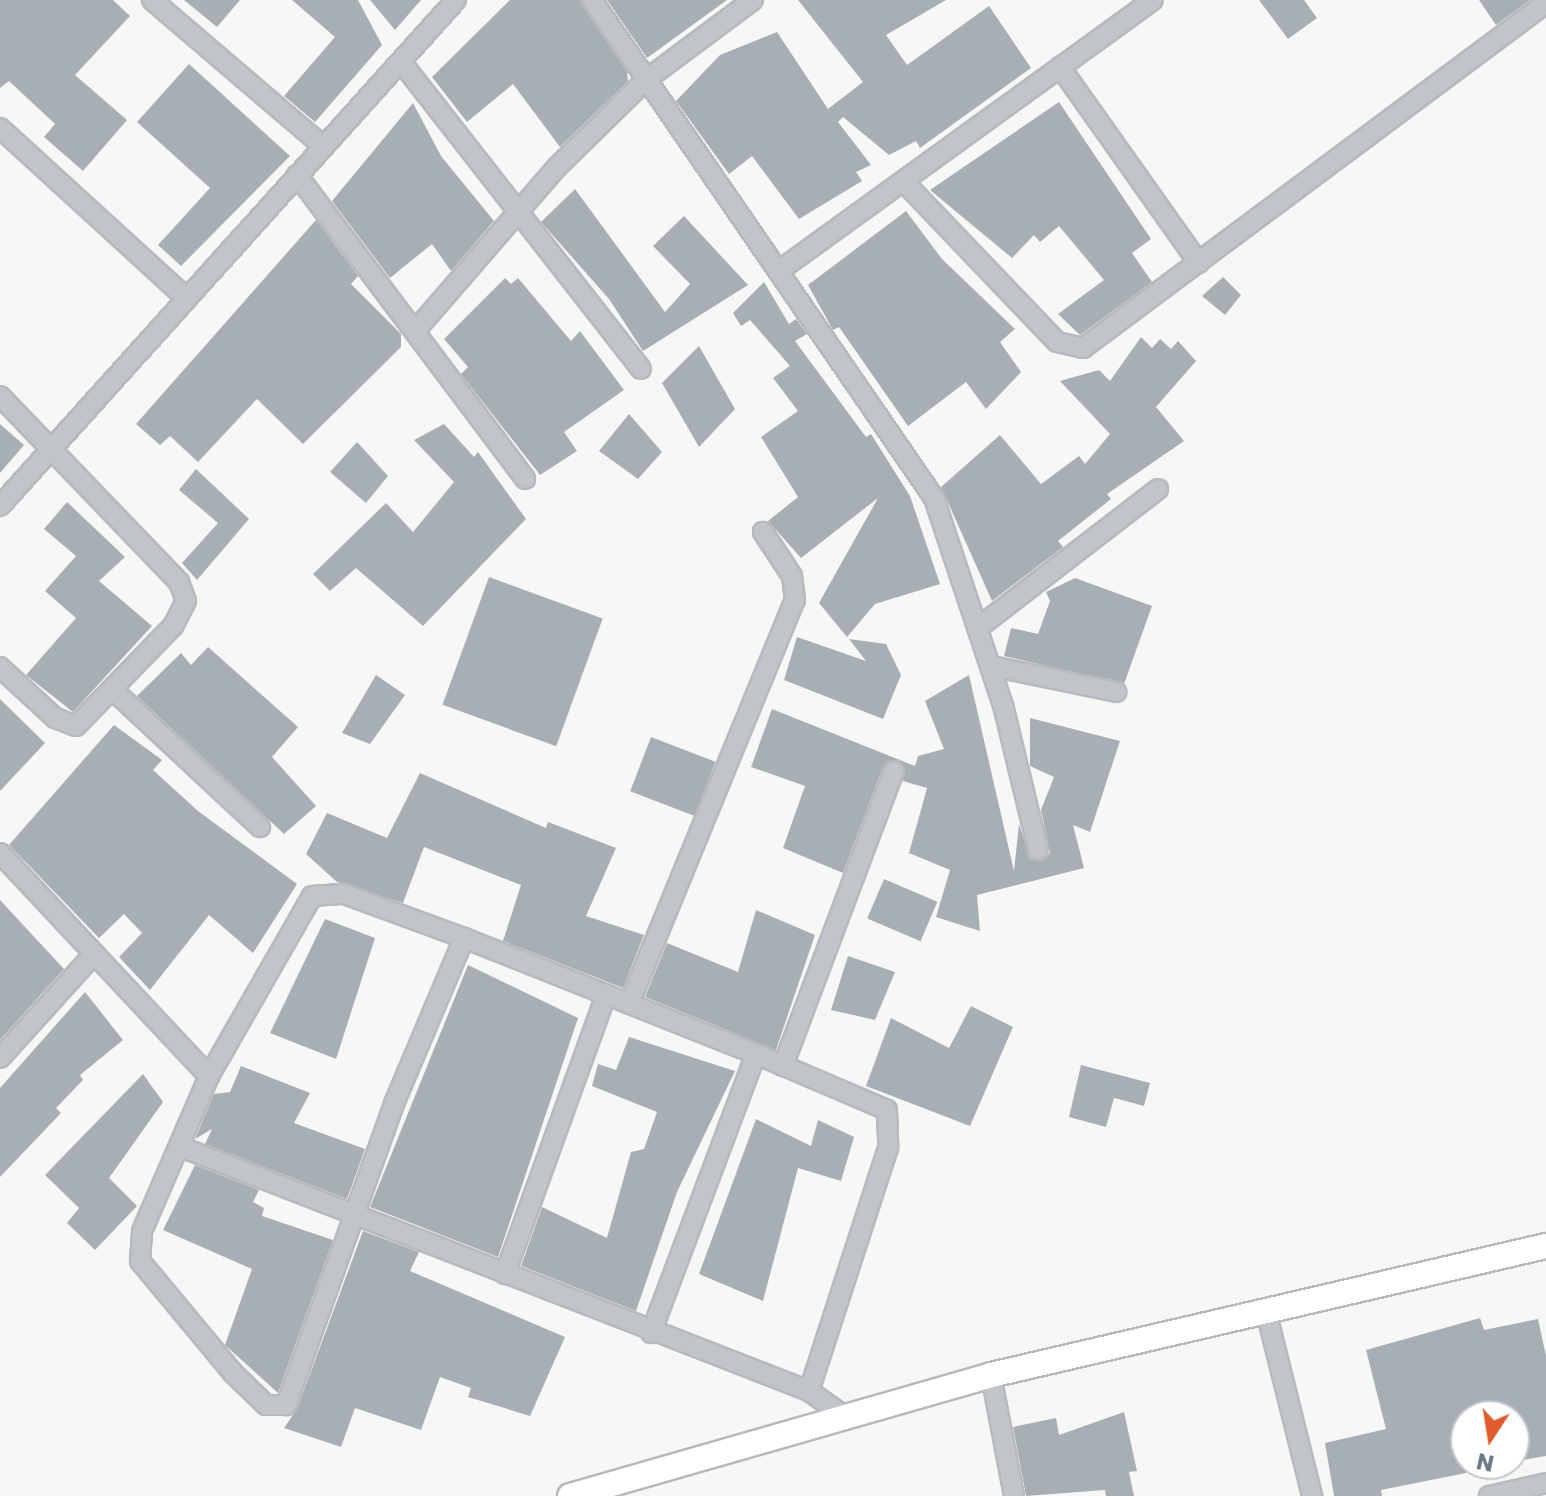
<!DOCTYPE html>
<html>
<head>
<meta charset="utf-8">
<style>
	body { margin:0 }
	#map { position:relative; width:1546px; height:1496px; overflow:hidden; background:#f7f8f5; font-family:Poppins,sans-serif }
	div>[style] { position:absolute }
	.building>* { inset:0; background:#a7afb5; transform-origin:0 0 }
	.roads { filter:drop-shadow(2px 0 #b5babf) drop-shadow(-2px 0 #b5babf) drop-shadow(0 2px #b5babf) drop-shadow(0 -2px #b5babf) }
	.street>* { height:18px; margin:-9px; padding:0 9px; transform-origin:9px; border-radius:9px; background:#c1c5c8 }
	.secondary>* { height:24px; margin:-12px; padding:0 12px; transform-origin:12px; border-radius:12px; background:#fff }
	span { translate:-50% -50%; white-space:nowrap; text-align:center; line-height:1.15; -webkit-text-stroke:8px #fff; paint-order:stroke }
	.north { position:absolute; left:1450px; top:1400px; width:80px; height:80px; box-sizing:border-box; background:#fff; border:2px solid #c2c9ce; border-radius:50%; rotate:192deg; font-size:22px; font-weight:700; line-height:32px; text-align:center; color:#677785 }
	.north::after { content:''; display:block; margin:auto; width:28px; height:36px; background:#e15a2b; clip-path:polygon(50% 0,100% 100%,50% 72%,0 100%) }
</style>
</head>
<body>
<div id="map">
	<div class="building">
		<i style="clip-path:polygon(0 0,113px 0,130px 16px,75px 75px,127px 120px,83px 171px,44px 137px,55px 124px,9px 81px,0 88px)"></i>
		<i style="clip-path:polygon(184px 0,240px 0,217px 27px)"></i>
		<i style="clip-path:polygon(292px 0,358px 0,382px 45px,315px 122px,284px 96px,335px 37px)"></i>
		<i style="clip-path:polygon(370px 0,421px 0,395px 30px)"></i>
		<i style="clip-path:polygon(510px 0,580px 0,627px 72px,628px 81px,560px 147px,513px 84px,467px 122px,432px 77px)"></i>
		<i style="clip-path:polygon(607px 0,727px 0,647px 58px)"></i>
		<i style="clip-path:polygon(798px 0,946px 0,886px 35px,907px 65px,989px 6px,1031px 68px,920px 148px,916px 141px,889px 155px,843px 117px,838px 122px,871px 165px,856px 172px,862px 181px,799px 219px,752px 156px,729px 174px,676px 101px,720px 55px,777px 32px,828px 109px,863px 82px)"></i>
		<i style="clip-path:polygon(1259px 0,1304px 0,1317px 18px,1288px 39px)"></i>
		<i style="clip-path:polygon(1479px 0,1530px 0,1496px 25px)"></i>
		<i style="clip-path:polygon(189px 64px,290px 156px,181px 266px,158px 245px,210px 188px,137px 122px)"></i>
		<i style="clip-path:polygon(1059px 102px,1151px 239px,1132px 253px,1152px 282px,1080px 335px,1058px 314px,1104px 280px,1059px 226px,1040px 242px,1034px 235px,1012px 258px,930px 190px)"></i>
		<i style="clip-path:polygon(413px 103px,441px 156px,494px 221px,451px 271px,432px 244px,390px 278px,332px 201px)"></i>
		<i style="clip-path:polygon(575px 189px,665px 312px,690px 284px,653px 246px,684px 216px,748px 285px,643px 351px,609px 299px,541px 222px)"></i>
		<i style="clip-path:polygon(906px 211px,942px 259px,1015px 329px,1000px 342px,1021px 372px,986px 409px,966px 382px,908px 426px,839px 327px,833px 330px,808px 285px)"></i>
		<i style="clip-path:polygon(316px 220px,358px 276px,351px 284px,401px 334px,401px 347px,303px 444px,257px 399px,198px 462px,170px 436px,160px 445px,136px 424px)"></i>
		<i style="clip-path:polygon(1223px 277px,1241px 295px,1225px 315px,1202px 296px)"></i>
		<i style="clip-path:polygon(505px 278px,511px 284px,518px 278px,571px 341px,580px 331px,624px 390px,564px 432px,577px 451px,540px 475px,461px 374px,468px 367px,444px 339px)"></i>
		<i style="clip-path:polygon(764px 282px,789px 324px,796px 319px,807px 334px,795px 341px,866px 437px,871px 434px,910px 496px,940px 584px,875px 604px,847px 637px,819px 603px,878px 498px,801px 558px,768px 521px,798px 497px,761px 437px,798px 411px,773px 378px,790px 366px,750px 320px,741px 326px,733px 313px)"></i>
		<i style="clip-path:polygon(1141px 337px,1152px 348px,1160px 339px,1171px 349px,1178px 341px,1196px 361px,1156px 407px,1184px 441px,1107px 494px,1111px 499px,1058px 541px,1063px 547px,992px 601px,941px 487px,1000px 435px,1041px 484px,1079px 456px,1085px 464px,1110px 434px,1060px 381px,1099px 370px,1110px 381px)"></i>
		<i style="clip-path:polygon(699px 346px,735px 409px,699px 447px,662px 383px)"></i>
		<i style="clip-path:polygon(629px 414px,662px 452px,638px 479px,599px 451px)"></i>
		<i style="clip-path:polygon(0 424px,24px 445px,0 473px)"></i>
		<i style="clip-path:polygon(444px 424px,474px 457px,478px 452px,526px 519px,423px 626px,356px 568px,330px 591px,313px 574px,386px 503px,413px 532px,454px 482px,414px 440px)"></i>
		<i style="clip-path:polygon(357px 442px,388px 476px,366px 503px,330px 472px)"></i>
		<i style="clip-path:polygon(196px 469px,249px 519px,197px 580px,182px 563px,218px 523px,179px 490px)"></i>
		<i style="clip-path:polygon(67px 502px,125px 557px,99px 581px,152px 626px,73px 712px,26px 675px,76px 618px,45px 591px,76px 556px,44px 529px)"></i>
		<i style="left:489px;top:577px;width:121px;height:136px;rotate:20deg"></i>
		<i style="clip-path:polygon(1075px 578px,1152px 606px,1124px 684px,1004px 656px,1011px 628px,1038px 634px,1050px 601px,1046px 592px)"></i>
		<i style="clip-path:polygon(797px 637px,866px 661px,849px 639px,886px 644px,901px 675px,883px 719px,784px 680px)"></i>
		<i style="clip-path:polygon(208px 647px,298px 727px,272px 757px,316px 806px,284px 834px,137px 696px,181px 653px,191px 665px)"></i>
		<i style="clip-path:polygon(376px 675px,405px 695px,370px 744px,342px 733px)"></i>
		<i style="clip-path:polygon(969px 675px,1014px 871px,1019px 824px,1030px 859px,1042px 861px,1050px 853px,1041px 810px,1054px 777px,1030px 766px,1030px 718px,1120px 741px,1090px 832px,1073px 825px,1084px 868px,977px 895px,980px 931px,936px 917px,950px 870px,909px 853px,927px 788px,903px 781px,899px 760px,883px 767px,843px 873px,783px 848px,805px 786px,751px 767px,772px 709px,915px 766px,918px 756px,944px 749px,925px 701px)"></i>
		<i style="clip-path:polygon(0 699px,45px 743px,0 791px)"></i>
		<i style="clip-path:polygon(114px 725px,162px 760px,153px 770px,198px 811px,297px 884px,253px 953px,209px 915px,150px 990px,119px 957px,142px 933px,124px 914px,99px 938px,9px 845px)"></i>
		<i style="left:651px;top:737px;width:69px;height:58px;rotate:21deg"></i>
		<i style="clip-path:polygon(420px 773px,546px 828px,548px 822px,616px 848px,586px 916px,644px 935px,623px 988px,503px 941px,521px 885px,424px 847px,403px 903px,337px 882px,306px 854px,327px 813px,387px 838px)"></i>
		<i style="left:884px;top:879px;width:58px;height:43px;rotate:23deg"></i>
		<i style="clip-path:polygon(0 900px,64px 969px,0 1040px)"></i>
		<i style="clip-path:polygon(756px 910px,815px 935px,776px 1050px,645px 997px,667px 943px,738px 972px)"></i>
		<i style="clip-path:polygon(325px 919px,375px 938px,336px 1059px,270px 1033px)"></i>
		<i style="clip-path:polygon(848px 956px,895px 972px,875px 1020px,831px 1010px)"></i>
		<i style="clip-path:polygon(468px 965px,578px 1018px,498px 1257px,370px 1207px)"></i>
		<i style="clip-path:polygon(85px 992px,123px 1040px,80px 1075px,83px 1080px,56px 1108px,61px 1113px,0 1177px,0 1088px)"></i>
		<i style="clip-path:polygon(971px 1006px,1013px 1027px,970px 1126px,866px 1086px,891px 1018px,949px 1048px)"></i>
		<i style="clip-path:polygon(629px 1037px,735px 1071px,677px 1192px,636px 1311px,521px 1266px,542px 1207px,607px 1238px,631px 1152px,644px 1149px,657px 1112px,592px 1086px,598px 1064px,616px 1070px)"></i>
		<i style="clip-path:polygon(1081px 1065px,1150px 1083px,1144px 1106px,1114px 1098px,1106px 1127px,1069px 1117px)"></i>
		<i style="clip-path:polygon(241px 1066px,310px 1093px,294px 1123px,365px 1149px,347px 1199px,205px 1144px,212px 1129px,195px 1139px,214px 1094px,230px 1092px)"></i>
		<i style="clip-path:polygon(143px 1074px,163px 1102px,109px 1178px,137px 1206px,95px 1250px,67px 1223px,79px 1208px,45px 1175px)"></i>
		<i style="clip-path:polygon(756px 1119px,811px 1146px,818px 1120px,854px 1137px,841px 1181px,798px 1168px,763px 1301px,699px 1274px)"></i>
		<i style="clip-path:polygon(195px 1165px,259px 1190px,253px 1202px,264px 1208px,262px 1216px,333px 1240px,278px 1393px,225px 1345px,252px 1269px,163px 1230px)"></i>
		<i style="clip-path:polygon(363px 1231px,419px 1252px,410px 1271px,565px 1337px,530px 1416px,468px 1397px,471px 1388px,440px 1377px,421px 1430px,355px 1408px,341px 1447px,284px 1428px,297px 1409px)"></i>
		<i style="clip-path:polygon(1480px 1318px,1484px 1330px,1538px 1319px,1546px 1356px,1546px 1456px,1522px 1460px,1514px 1416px,1466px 1416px,1466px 1473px,1381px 1490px,1382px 1496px,1334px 1496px,1325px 1443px,1386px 1429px,1366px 1350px)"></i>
		<i style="clip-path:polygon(1124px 1412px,1137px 1471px,1129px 1472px,1134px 1496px,1106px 1496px,1105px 1490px,1026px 1496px,1013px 1427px,1056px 1418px,1059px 1435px)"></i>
	</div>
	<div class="roads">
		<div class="street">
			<i style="left:152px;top:0;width:225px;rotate:40.5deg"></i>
			<i style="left:592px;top:0;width:604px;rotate:55.52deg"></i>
			<i style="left:934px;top:498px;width:222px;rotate:71.6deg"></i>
			<i style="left:1004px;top:709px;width:145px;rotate:76.4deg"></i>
			<i style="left:402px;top:63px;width:388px;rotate:52deg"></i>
			<i style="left:1060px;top:67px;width:240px;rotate:54.7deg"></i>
			<i style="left:0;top:128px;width:252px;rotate:42.4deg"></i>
			<i style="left:297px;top:175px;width:380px;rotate:53.1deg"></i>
			<i style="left:904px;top:182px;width:221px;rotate:46.3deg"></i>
			<i style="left:1057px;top:342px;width:27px;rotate:13deg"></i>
			<i style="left:1083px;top:348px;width:577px;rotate:-36.69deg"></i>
			<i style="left:780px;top:270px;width:460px;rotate:-35.9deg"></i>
			<i style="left:415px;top:331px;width:217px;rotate:-49.1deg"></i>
			<i style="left:557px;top:167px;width:126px;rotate:-44.4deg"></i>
			<i style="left:647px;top:79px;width:132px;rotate:-36.7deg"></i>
			<i style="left:0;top:396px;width:258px;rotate:46.1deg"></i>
			<i style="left:179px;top:582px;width:20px;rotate:70deg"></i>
			<i style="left:186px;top:601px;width:28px;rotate:117deg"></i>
			<i style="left:173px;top:626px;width:139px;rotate:134.1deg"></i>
			<i style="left:76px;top:726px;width:22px;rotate:-159deg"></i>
			<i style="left:55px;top:718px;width:75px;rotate:-137.2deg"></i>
			<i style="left:0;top:506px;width:681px;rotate:-47.98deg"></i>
			<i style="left:979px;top:627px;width:226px;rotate:-37.6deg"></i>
			<i style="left:991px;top:666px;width:128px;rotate:11.7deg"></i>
			<i style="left:113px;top:690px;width:201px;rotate:43deg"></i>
			<i style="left:0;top:853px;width:306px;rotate:46.9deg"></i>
			<i style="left:464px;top:938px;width:180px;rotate:112.9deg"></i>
			<i style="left:394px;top:1104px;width:320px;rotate:109.7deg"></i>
			<i style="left:286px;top:1405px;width:20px;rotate:180deg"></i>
			<i style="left:266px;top:1405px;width:46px;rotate:-135.9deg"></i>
			<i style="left:233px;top:1373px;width:146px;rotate:-129.7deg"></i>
			<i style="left:140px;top:1261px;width:30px;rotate:-86deg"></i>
			<i style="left:142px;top:1231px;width:169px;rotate:-66.6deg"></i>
			<i style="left:209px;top:1076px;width:207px;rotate:-60.2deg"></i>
			<i style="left:312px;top:896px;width:32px;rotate:-4deg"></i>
			<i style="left:344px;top:894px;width:128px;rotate:20.1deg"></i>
			<i style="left:464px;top:938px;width:314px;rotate:21.7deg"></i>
			<i style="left:756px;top:1054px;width:142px;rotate:23.1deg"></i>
			<i style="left:887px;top:1110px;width:38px;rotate:88deg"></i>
			<i style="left:888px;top:1148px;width:256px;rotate:108deg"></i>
			<i style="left:629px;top:1004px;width:437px;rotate:-67.7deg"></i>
			<i style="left:795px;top:600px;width:24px;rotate:-97deg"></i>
			<i style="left:792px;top:576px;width:53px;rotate:-123.4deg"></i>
			<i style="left:0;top:1058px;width:140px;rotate:-47.9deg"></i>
			<i style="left:783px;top:1066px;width:315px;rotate:-69.4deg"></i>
			<i style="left:181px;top:1147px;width:674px;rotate:21.23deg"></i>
			<i style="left:809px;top:1391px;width:45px;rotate:35.1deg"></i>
			<i style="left:505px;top:1274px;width:297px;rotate:-70.1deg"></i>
			<i style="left:1267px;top:1315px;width:187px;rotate:76deg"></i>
			<i style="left:651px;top:1333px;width:298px;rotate:-69.4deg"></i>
			<i style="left:991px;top:1375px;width:123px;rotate:79.2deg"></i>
			<i style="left:1489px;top:1496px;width:58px;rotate:-12.8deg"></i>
		</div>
		<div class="secondary">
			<i style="left:570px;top:1496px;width:438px;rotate:-16deg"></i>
			<i style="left:991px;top:1375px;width:570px;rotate:-13.09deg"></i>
		</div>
	</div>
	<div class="north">N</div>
</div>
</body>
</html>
